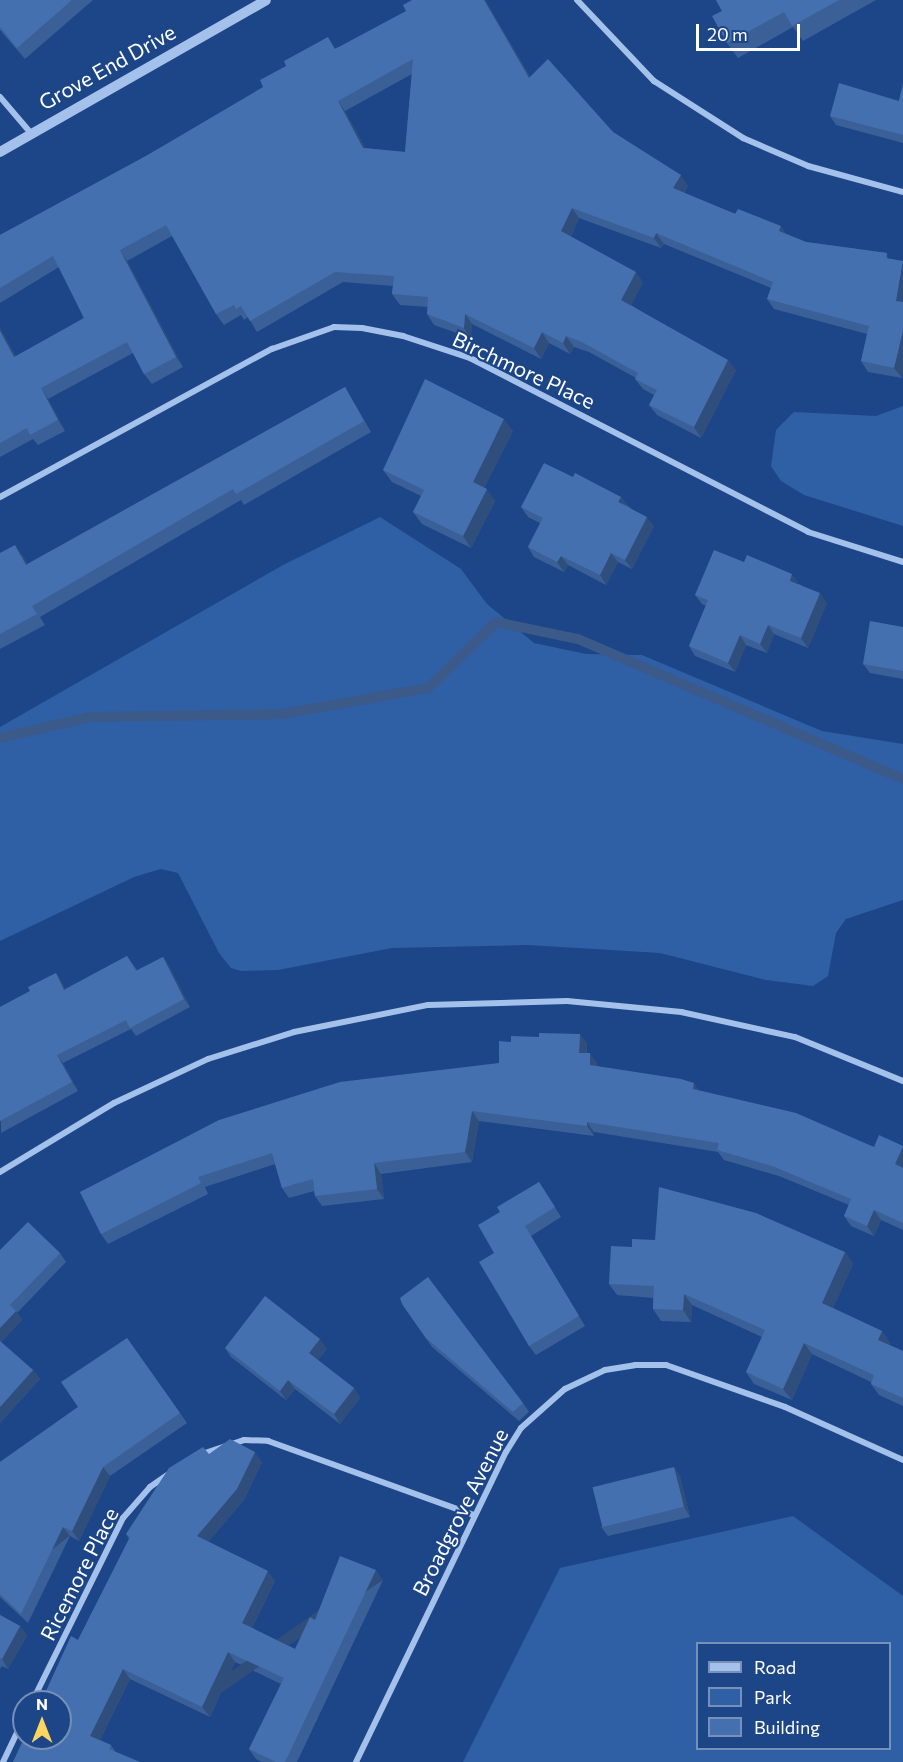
<!DOCTYPE html>
<html>
<head>
<meta charset="utf-8">
<style>
	body { margin:0 }
	#map { position:relative; width:903px; height:1762px; overflow:hidden; background:#1c4687; font-family:Commissioner,sans-serif }
	div>[style] { position:absolute }
	.green>* { inset:0; background:#2f5fa4 }
	.stream>* { height:10px; margin:-5px; padding:0 5px; transform-origin:5px; border-radius:5px; background:#3b5a8a }
	.minor>* { height:6px; margin:-3px; padding:0 3px; transform-origin:3px; border-radius:3px; background:#a4c1eb }
	.tertiary>* { height:10px; margin:-5px; padding:0 5px; transform-origin:5px; border-radius:5px; background:#a4c1eb }
	.wall>* { inset:0; background:#3a6097 }
	.shaded-wall>* { inset:0; background:#304e7b; transform-origin:0 0 }
	.building>* { inset:0; background:#4470b0; transform-origin:0 0 }
	span { translate:-50% -50%; white-space:nowrap; text-align:center; line-height:1.15; -webkit-text-stroke:4.5px #1c4687; paint-order:stroke }
	.street-label { font-size:21px; color:#fff }
	.legend { position:absolute; left:696px; top:1642px; width:195px; height:108px; box-sizing:border-box; background:#1c4687; border:2px solid #7790b7; margin:0; padding:8px 10px; list-style:none; font-size:18px; color:#fff }
	.legend li { display:flex; align-items:center; gap:12px; height:30px }
	.legend b { width:30px; border:2px solid #7790b7 }
	.north { position:absolute; left:12px; top:1690px; width:60px; height:60px; box-sizing:border-box; background:#1c4687; border:2px solid #7790b7; border-radius:50%; rotate:0deg; font-size:16px; font-weight:700; line-height:24px; text-align:center; color:#fff }
	.north::after { content:''; display:block; margin:auto; width:21px; height:27px; background:#fcd661; clip-path:polygon(50% 0,100% 100%,50% 72%,0 100%) }
	.scale { position:absolute; left:696px; top:24px; width:104px; height:27px; box-sizing:border-box; border:3px solid #fff; border-top:0; padding-left:8px; font-size:18px; line-height:21px; white-space:nowrap; color:#fff; -webkit-text-stroke:4px #1c4687; paint-order:stroke }
</style>
</head>
<body>
<div id="map">
	<div class="green">
		<i style="clip-path:polygon(903px 406px,903px 526px,804px 495px,781px 481px,771px 466px,776px 430px,794px 412px,876px 416px)"></i>
		<i style="clip-path:polygon(380px 517px,461px 569px,487px 604px,534px 643px,586px 654px,642px 655px,822px 731px,903px 744px,903px 900px,846px 919px,836px 933px,828px 976px,813px 986px,766px 980px,660px 953px,528px 945px,392px 948px,278px 970px,241px 971px,231px 968px,219px 953px,178px 873px,161px 869px,134px 877px,0 941px,0 727px,283px 565px)"></i>
		<i style="clip-path:polygon(evenodd,793px 1516px,903px 1596px,903px 1762px,463px 1762px,560px 1568px,793px 1516px,698px 1644px,890px 1644px,890px 1748px,698px 1748px,698px 1644px)"></i>
	</div>
	<div class="stream">
		<i style="left:0;top:738px;width:92px;rotate:-13.1deg"></i>
		<i style="left:90px;top:717px;width:193px;rotate:-0.9deg"></i>
		<i style="left:283px;top:714px;width:147px;rotate:-10.2deg"></i>
		<i style="left:428px;top:688px;width:95px;rotate:-44.1deg"></i>
		<i style="left:496px;top:622px;width:84px;rotate:11.7deg"></i>
		<i style="left:578px;top:639px;width:354px;rotate:23.3deg"></i>
	</div>
	<div class="minor">
		<i style="left:577px;top:0;width:112px;rotate:46.5deg"></i>
		<i style="left:654px;top:81px;width:106px;rotate:32.6deg"></i>
		<i style="left:743px;top:138px;width:71px;rotate:23.3deg"></i>
		<i style="left:808px;top:166px;width:98px;rotate:15.3deg"></i>
		<i style="left:0;top:97px;width:46px;rotate:49.4deg"></i>
		<i style="left:0;top:497px;width:310px;rotate:-28.6deg"></i>
		<i style="left:272px;top:349px;width:66px;rotate:-19.5deg"></i>
		<i style="left:334px;top:327px;width:28px;rotate:2deg"></i>
		<i style="left:362px;top:328px;width:42px;rotate:11deg"></i>
		<i style="left:403px;top:336px;width:71px;rotate:18.2deg"></i>
		<i style="left:470px;top:358px;width:380px;rotate:27.2deg"></i>
		<i style="left:808px;top:532px;width:100px;rotate:17.5deg"></i>
		<i style="left:0;top:1172px;width:133px;rotate:-31.2deg"></i>
		<i style="left:114px;top:1103px;width:104px;rotate:-25.1deg"></i>
		<i style="left:208px;top:1059px;width:90px;rotate:-17.4deg"></i>
		<i style="left:294px;top:1032px;width:137px;rotate:-11.4deg"></i>
		<i style="left:428px;top:1005px;width:139px;rotate:-1.6deg"></i>
		<i style="left:567px;top:1001px;width:115px;rotate:5.5deg"></i>
		<i style="left:681px;top:1012px;width:117px;rotate:12.4deg"></i>
		<i style="left:795px;top:1037px;width:117px;rotate:22.2deg"></i>
		<i style="left:202px;top:1454px;width:44px;rotate:-18.4deg"></i>
		<i style="left:244px;top:1440px;width:24px;rotate:2deg"></i>
		<i style="left:268px;top:1441px;width:219px;rotate:19.8deg"></i>
		<i style="left:32px;top:1702px;width:205px;rotate:-63.7deg"></i>
		<i style="left:123px;top:1518px;width:41px;rotate:-48.9deg"></i>
		<i style="left:150px;top:1487px;width:21px;rotate:-35deg"></i>
		<i style="left:3px;top:1762px;width:49px;rotate:-64.5deg"></i>
		<i style="left:356px;top:1762px;width:344px;rotate:-64.2deg"></i>
		<i style="left:506px;top:1452px;width:28px;rotate:-58deg"></i>
		<i style="left:521px;top:1428px;width:59px;rotate:-41.6deg"></i>
		<i style="left:565px;top:1389px;width:44px;rotate:-25.4deg"></i>
		<i style="left:605px;top:1370px;width:30px;rotate:-9deg"></i>
		<i style="left:635px;top:1365px;width:31px"></i>
		<i style="left:666px;top:1365px;width:126px;rotate:19.4deg"></i>
		<i style="left:785px;top:1407px;width:129px;rotate:24.2deg"></i>
	</div>
	<div class="tertiary">
		<i style="left:0;top:152px;width:306px;rotate:-29.7deg"></i>
	</div>
	<div class="wall">
		<i style="clip-path:polygon(0 0,93px 0,25px 59px,0 30px)"></i>
		<i style="clip-path:polygon(evenodd,485px 0,530px 77px,613px 132px,688px 186px,684px 193px,806px 242px,887px 253px,902px 378px,868px 372px,861px 361px,867px 334px,774px 309px,767px 299px,771px 288px,664px 244px,661px 248px,579px 218px,571px 237px,643px 282px,631px 305px,736px 370px,701px 438px,657px 415px,649px 405px,654px 395px,643px 389px,635px 379px,636px 378px,589px 352px,574px 347px,570px 354px,549px 343px,541px 359px,472px 324px,471px 338px,434px 325px,427px 314px,428px 307px,400px 305px,392px 294px,393px 286px,343px 282px,257px 332px,248px 317px,244px 320px,241px 315px,224px 325px,216px 314px,172px 236px,127px 261px,183px 367px,152px 384px,144px 374px,133px 353px,48px 399px,65px 431px,38px 445px,33px 439px,0 457px,0 328px,16px 357px,84px 318px,59px 267px,0 303px,0 235px,146px 156px,336px 48px,485px 0,412px 74px,405px 152px,365px 148px,345px 111px,412px 74px)"></i>
		<i style="clip-path:polygon(716px 0,876px 0,803px 41px,793px 27px,738px 58px,727px 43px,722px 11px)"></i>
		<i style="clip-path:polygon(903px 84px,903px 143px,836px 125px,830px 116px,899px 101px)"></i>
		<i style="clip-path:polygon(345px 387px,352px 399px,371px 432px,244px 505px,241px 500px,40px 617px,45px 625px,0 649px,0 553px,23px 556px,27px 564px)"></i>
		<i style="clip-path:polygon(513px 431px,484px 488px,495px 501px,471px 548px,422px 524px,413px 512px,421px 496px,392px 482px,383px 470px)"></i>
		<i style="clip-path:polygon(573px 477px,621px 497px,628px 506px,654px 526px,632px 569px,618px 562px,606px 585px,568px 565px,564px 572px,534px 557px,528px 547px,540px 523px,528px 517px,521px 507px)"></i>
		<i style="clip-path:polygon(799px 584px,827px 603px,808px 648px,774px 634px,767px 653px,746px 645px,735px 672px,695px 656px,689px 646px,706px 606px,702px 604px,695px 595px)"></i>
		<i style="clip-path:polygon(903px 627px,903px 679px,870px 673px,863px 664px)"></i>
		<i style="clip-path:polygon(127px 956px,137px 970px,163px 957px,169px 966px,190px 1007px,136px 1036px,131px 1029px,63px 1063px,78px 1091px,1px 1133px,0 1007px,30px 991px,56px 973px,65px 989px)"></i>
		<i style="clip-path:polygon(580px 1034px,587px 1044px,587px 1053px,597px 1063px,597px 1066px,699px 1091px,874px 1147px,903px 1146px,903px 1230px,881px 1220px,874px 1236px,851px 1226px,844px 1216px,849px 1205px,779px 1176px,724px 1160px,718px 1152px,594px 1132px,594px 1136px,479px 1121px,472px 1162px,381px 1174px,384px 1199px,322px 1206px,315px 1196px,314px 1191px,289px 1198px,282px 1188px,275px 1164px,205px 1187px,208px 1194px,108px 1244px,101px 1234px,80px 1192px,499px 1063px,511px 1042px,539px 1037px)"></i>
		<i style="clip-path:polygon(539px 1182px,561px 1217px,531px 1236px,585px 1326px,536px 1355px,529px 1346px,494px 1253px,500px 1212px)"></i>
		<i style="clip-path:polygon(632px 1247px,845px 1252px,853px 1264px,833px 1308px,882px 1331px,890px 1343px,889px 1345px,903px 1351px,903px 1406px,879px 1395px,871px 1384px,871px 1382px,812px 1354px,792px 1400px,754px 1384px,746px 1372px,762px 1337px,692px 1305px,691px 1322px,661px 1321px,653px 1309px,653px 1298px,617px 1295px,609px 1284px)"></i>
		<i style="clip-path:polygon(0 1250px,60px 1253px,66px 1262px,17px 1313px,22px 1320px,1px 1342px,33px 1370px,40px 1379px,0 1423px)"></i>
		<i style="clip-path:polygon(402px 1304px,523px 1403px,529px 1412px,519px 1421px,432px 1347px)"></i>
		<i style="clip-path:polygon(127px 1338px,187px 1423px,110px 1476px,79px 1541px,70px 1536px,28px 1623px,0 1597px,0 1462px,78px 1407px)"></i>
		<i style="clip-path:polygon(225px 1348px,327px 1349px,318px 1360px,354px 1388px,360px 1398px,340px 1424px,295px 1389px,286px 1400px,231px 1357px)"></i>
		<i style="clip-path:polygon(209px 1454px,262px 1462px,244px 1500px,208px 1542px,275px 1581px,252px 1628px,295px 1649px,315px 1620px,383px 1580px,297px 1762px,262px 1762px,256px 1759px,249px 1749px,281px 1684px,235px 1662px,210px 1717px,130px 1679px,100px 1740px,111px 1745px,115px 1751px,13px 1762px,78px 1640px,129px 1539px,126px 1534px)"></i>
		<i style="clip-path:polygon(674px 1467px,680px 1476px,690px 1517px,608px 1536px,601px 1527px)"></i>
		<i style="clip-path:polygon(0 1615px,20px 1626px,27px 1636px,8px 1669px,2px 1666px,0 1669px)"></i>
	</div>
	<div class="shaded-wall">
		<i style="clip-path:polygon(484px 0,485px 0,536px 88px,529px 78px)"></i>
		<i style="clip-path:polygon(338px 101px,345px 111px,371px 158px,363px 148px)"></i>
		<i style="clip-path:polygon(681px 175px,688px 186px,680px 198px,673px 188px)"></i>
		<i style="clip-path:polygon(572px 208px,579px 218px,569px 242px,561px 231px)"></i>
		<i style="clip-path:polygon(781px 226px,788px 236px,779px 231px)"></i>
		<i style="clip-path:polygon(656px 233px,664px 244px,661px 248px,654px 238px)"></i>
		<i style="clip-path:polygon(120px 250px,127px 261px,183px 367px,176px 357px)"></i>
		<i style="clip-path:polygon(903px 264px,903px 311px,896px 301px)"></i>
		<i style="clip-path:polygon(636px 272px,643px 282px,629px 310px,621px 300px)"></i>
		<i style="clip-path:polygon(465px 314px,472px 324px,471px 338px,464px 328px)"></i>
		<i style="clip-path:polygon(0 328px,22px 368px,14px 357px,0 331px)"></i>
		<i style="clip-path:polygon(903px 331px,903px 373px,902px 378px,894px 368px)"></i>
		<i style="clip-path:polygon(542px 332px,549px 343px,541px 359px,534px 348px)"></i>
		<i style="clip-path:polygon(566px 336px,574px 347px,570px 354px,563px 343px)"></i>
		<i style="clip-path:polygon(728px 360px,736px 370px,701px 438px,694px 427px)"></i>
		<i style="clip-path:polygon(41px 388px,48px 399px,65px 431px,58px 420px)"></i>
		<i style="clip-path:polygon(504px 419px,513px 431px,481px 494px,473px 482px)"></i>
		<i style="clip-path:polygon(487px 489px,495px 501px,471px 548px,463px 536px)"></i>
		<i style="clip-path:polygon(621px 497px,628px 506px,618px 502px)"></i>
		<i style="clip-path:polygon(647px 517px,654px 526px,632px 569px,625px 560px)"></i>
		<i style="clip-path:polygon(15px 545px,23px 556px,33px 576px,26px 565px)"></i>
		<i style="clip-path:polygon(611px 553px,618px 562px,606px 585px,600px 575px)"></i>
		<i style="clip-path:polygon(561px 556px,568px 565px,564px 572px,557px 562px)"></i>
		<i style="clip-path:polygon(792px 574px,799px 584px,790px 581px)"></i>
		<i style="clip-path:polygon(820px 593px,827px 603px,808px 648px,801px 638px)"></i>
		<i style="clip-path:polygon(768px 625px,774px 634px,767px 653px,760px 644px)"></i>
		<i style="clip-path:polygon(740px 635px,746px 645px,735px 672px,728px 663px)"></i>
		<i style="clip-path:polygon(163px 957px,169px 966px,190px 1007px,184px 999px)"></i>
		<i style="clip-path:polygon(56px 973px,62px 982px,70px 998px,64px 990px)"></i>
		<i style="clip-path:polygon(580px 1034px,587px 1044px,586px 1063px,579px 1053px)"></i>
		<i style="clip-path:polygon(590px 1053px,597px 1063px,597px 1075px,590px 1065px)"></i>
		<i style="clip-path:polygon(57px 1055px,63px 1063px,78px 1091px,72px 1082px)"></i>
		<i style="clip-path:polygon(694px 1083px,701px 1093px,693px 1089px)"></i>
		<i style="clip-path:polygon(472px 1111px,479px 1121px,472px 1162px,465px 1152px)"></i>
		<i style="clip-path:polygon(587px 1122px,594px 1132px,594px 1136px,587px 1126px)"></i>
		<i style="clip-path:polygon(903px 1147px,903px 1173px,895px 1164px)"></i>
		<i style="clip-path:polygon(374px 1163px,381px 1174px,384px 1199px,377px 1189px)"></i>
		<i style="clip-path:polygon(874px 1210px,881px 1220px,874px 1236px,867px 1226px)"></i>
		<i style="clip-path:polygon(845px 1252px,853px 1264px,830px 1315px,822px 1303px)"></i>
		<i style="clip-path:polygon(684px 1294px,692px 1305px,691px 1322px,683px 1310px)"></i>
		<i style="clip-path:polygon(16px 1311px,22px 1320px,0 1344px,0 1328px)"></i>
		<i style="clip-path:polygon(882px 1331px,890px 1343px,886px 1352px,878px 1340px)"></i>
		<i style="clip-path:polygon(320px 1339px,327px 1349px,316px 1362px,309px 1353px)"></i>
		<i style="clip-path:polygon(804px 1343px,812px 1354px,792px 1400px,783px 1389px)"></i>
		<i style="clip-path:polygon(33px 1370px,40px 1379px,0 1423px,0 1407px)"></i>
		<i style="clip-path:polygon(288px 1380px,295px 1389px,286px 1400px,280px 1391px)"></i>
		<i style="clip-path:polygon(354px 1388px,360px 1398px,340px 1424px,334px 1414px)"></i>
		<i style="clip-path:polygon(255px 1452px,262px 1462px,244px 1500px,204px 1547px,197px 1536px)"></i>
		<i style="clip-path:polygon(103px 1467px,110px 1476px,79px 1541px,72px 1531px)"></i>
		<i style="clip-path:polygon(674px 1467px,680px 1476px,690px 1517px,684px 1507px)"></i>
		<i style="left:63px;top:1527px;width:11px;height:97px;rotate:52deg"></i>
		<i style="left:376px;top:1570px;width:12px;height:212px;rotate:55deg"></i>
		<i style="clip-path:polygon(268px 1571px,275px 1581px,249px 1634px,242px 1623px)"></i>
		<i style="clip-path:polygon(20px 1626px,27px 1636px,8px 1669px,2px 1659px)"></i>
		<i style="clip-path:polygon(228px 1652px,235px 1662px,210px 1717px,202px 1707px)"></i>
		<i style="clip-path:polygon(123px 1669px,130px 1679px,97px 1746px,90px 1736px)"></i>
	</div>
	<div class="building">
		<i style="clip-path:polygon(0 0,72px 0,17px 48px,0 27px)"></i>
		<i style="clip-path:polygon(evenodd,412px 0,484px 0,529px 78px,548px 59px,613px 132px,681px 175px,673px 188px,735px 214px,738px 209px,781px 226px,779px 231px,806px 242px,887px 253px,886px 258px,903px 261px,896px 301px,903px 302px,903px 331px,894px 368px,861px 361px,869px 326px,767px 299px,773px 282px,656px 233px,654px 238px,572px 208px,561px 231px,636px 272px,621px 300px,728px 360px,694px 427px,649px 405px,657px 390px,635px 379px,638px 373px,582px 342px,566px 336px,563px 343px,542px 332px,534px 348px,465px 314px,464px 328px,427px 314px,428px 297px,392px 294px,394px 276px,335px 272px,250px 321px,241px 306px,236px 309px,234px 305px,216px 314px,166px 225px,120px 250px,176px 357px,144px 374px,127px 342px,41px 388px,58px 420px,30px 435px,27px 428px,0 443px,0 331px,14px 357px,84px 318px,53px 256px,0 288px,0 235px,146px 156px,263px 87px,260px 80px,286px 66px,284px 61px,328px 37px,335px 49px,406px 11px,403px 5px,412px 0,413px 59px,405px 152px,363px 148px,338px 101px,413px 59px)"></i>
		<i style="clip-path:polygon(716px 0,839px 0,792px 26px,784px 12px,727px 43px,712px 16px,722px 11px)"></i>
		<i style="clip-path:polygon(839px 83px,899px 101px,903px 84px,903px 135px,830px 116px)"></i>
		<i style="clip-path:polygon(425px 379px,504px 419px,473px 482px,487px 489px,463px 536px,413px 512px,424px 490px,383px 470px)"></i>
		<i style="clip-path:polygon(345px 387px,364px 421px,236px 494px,233px 489px,32px 606px,37px 614px,0 634px,0 553px,15px 545px,26px 565px)"></i>
		<i style="clip-path:polygon(544px 463px,573px 477px,575px 473px,621px 497px,618px 502px,647px 517px,625px 560px,611px 553px,600px 575px,561px 556px,557px 562px,528px 547px,543px 518px,521px 507px)"></i>
		<i style="clip-path:polygon(714px 550px,744px 562px,747px 555px,792px 574px,790px 581px,820px 593px,801px 638px,768px 625px,760px 644px,740px 635px,728px 663px,689px 646px,708px 600px,695px 595px)"></i>
		<i style="clip-path:polygon(870px 621px,903px 627px,903px 671px,863px 664px)"></i>
		<i style="clip-path:polygon(127px 956px,136px 971px,163px 957px,184px 999px,130px 1028px,126px 1020px,57px 1055px,72px 1082px,0 1121px,0 1007px,30px 991px,28px 987px,56px 973px,64px 990px)"></i>
		<i style="clip-path:polygon(539px 1033px,580px 1034px,579px 1053px,590px 1053px,590px 1065px,681px 1079px,694px 1083px,693px 1089px,796px 1113px,874px 1147px,879px 1135px,903px 1146px,895px 1164px,903px 1168px,903px 1223px,874px 1210px,867px 1226px,844px 1216px,851px 1199px,772px 1166px,717px 1150px,719px 1143px,587px 1122px,587px 1126px,472px 1111px,465px 1152px,374px 1163px,377px 1189px,315px 1196px,313px 1179px,282px 1188px,272px 1153px,198px 1177px,201px 1183px,101px 1234px,80px 1192px,219px 1120px,340px 1082px,499px 1063px,499px 1041px,511px 1042px,511px 1036px,539px 1037px)"></i>
		<i style="clip-path:polygon(539px 1182px,555px 1207px,525px 1226px,579px 1316px,529px 1346px,479px 1262px,494px 1253px,478px 1225px,500px 1212px,497px 1207px)"></i>
		<i style="clip-path:polygon(659px 1187px,756px 1213px,845px 1252px,822px 1303px,882px 1331px,878px 1340px,903px 1351px,903px 1398px,871px 1384px,874px 1375px,804px 1343px,783px 1389px,746px 1372px,765px 1330px,684px 1294px,683px 1310px,653px 1309px,654px 1286px,609px 1284px,611px 1246px,632px 1247px,632px 1239px,655px 1240px)"></i>
		<i style="clip-path:polygon(28px 1222px,60px 1253px,10px 1305px,16px 1311px,0 1328px,0 1250px)"></i>
		<i style="clip-path:polygon(428px 1277px,523px 1403px,513px 1412px,426px 1338px,402px 1304px,400px 1298px)"></i>
		<i style="clip-path:polygon(265px 1296px,320px 1339px,309px 1353px,354px 1388px,334px 1414px,288px 1380px,280px 1391px,225px 1348px)"></i>
		<i style="clip-path:polygon(127px 1338px,180px 1413px,103px 1467px,72px 1531px,63px 1527px,21px 1614px,0 1594px,0 1462px,78px 1407px,61px 1382px)"></i>
		<i style="clip-path:polygon(0 1341px,33px 1370px,0 1407px)"></i>
		<i style="clip-path:polygon(230px 1439px,255px 1452px,237px 1489px,197px 1536px,268px 1571px,242px 1623px,295px 1649px,310px 1617px,315px 1620px,340px 1556px,376px 1570px,285px 1762px,276px 1762px,249px 1749px,284px 1678px,228px 1652px,202px 1707px,123px 1669px,90px 1736px,111px 1745px,109px 1749px,140px 1762px,13px 1762px,24px 1738px,60px 1738px,60px 1702px,41px 1702px,71px 1636px,78px 1640px,130px 1537px,126px 1534px,169px 1468px,203px 1447px,209px 1454px)"></i>
		<i style="left:674px;top:1467px;width:41px;height:84px;rotate:76deg"></i>
		<i style="clip-path:polygon(0 1615px,20px 1626px,2px 1659px,0 1658px)"></i>
	</div>
	<div class="street-label">
		<span style="left:107px;top:67px;rotate:-29deg">Grove End Drive</span>
		<span style="left:524px;top:370px;rotate:25deg">Birchmore Place</span>
		<span style="left:460px;top:1512px;rotate:-63deg">Broadgrove Avenue</span>
		<span style="left:79px;top:1574px;rotate:-63deg">Ricemore Place</span>
	</div>
	<ul class="legend">
	<li><b style="height:8px;background:#a4c1eb"></b>Road</li>
	<li><b style="height:16px;background:#2f5fa4"></b>Park</li>
	<li><b style="height:16px;background:#4470b0"></b>Building</li>
	</ul>
	<div class="north">N</div>
	<div class="scale">20 m</div>
</div>
</body>
</html>
